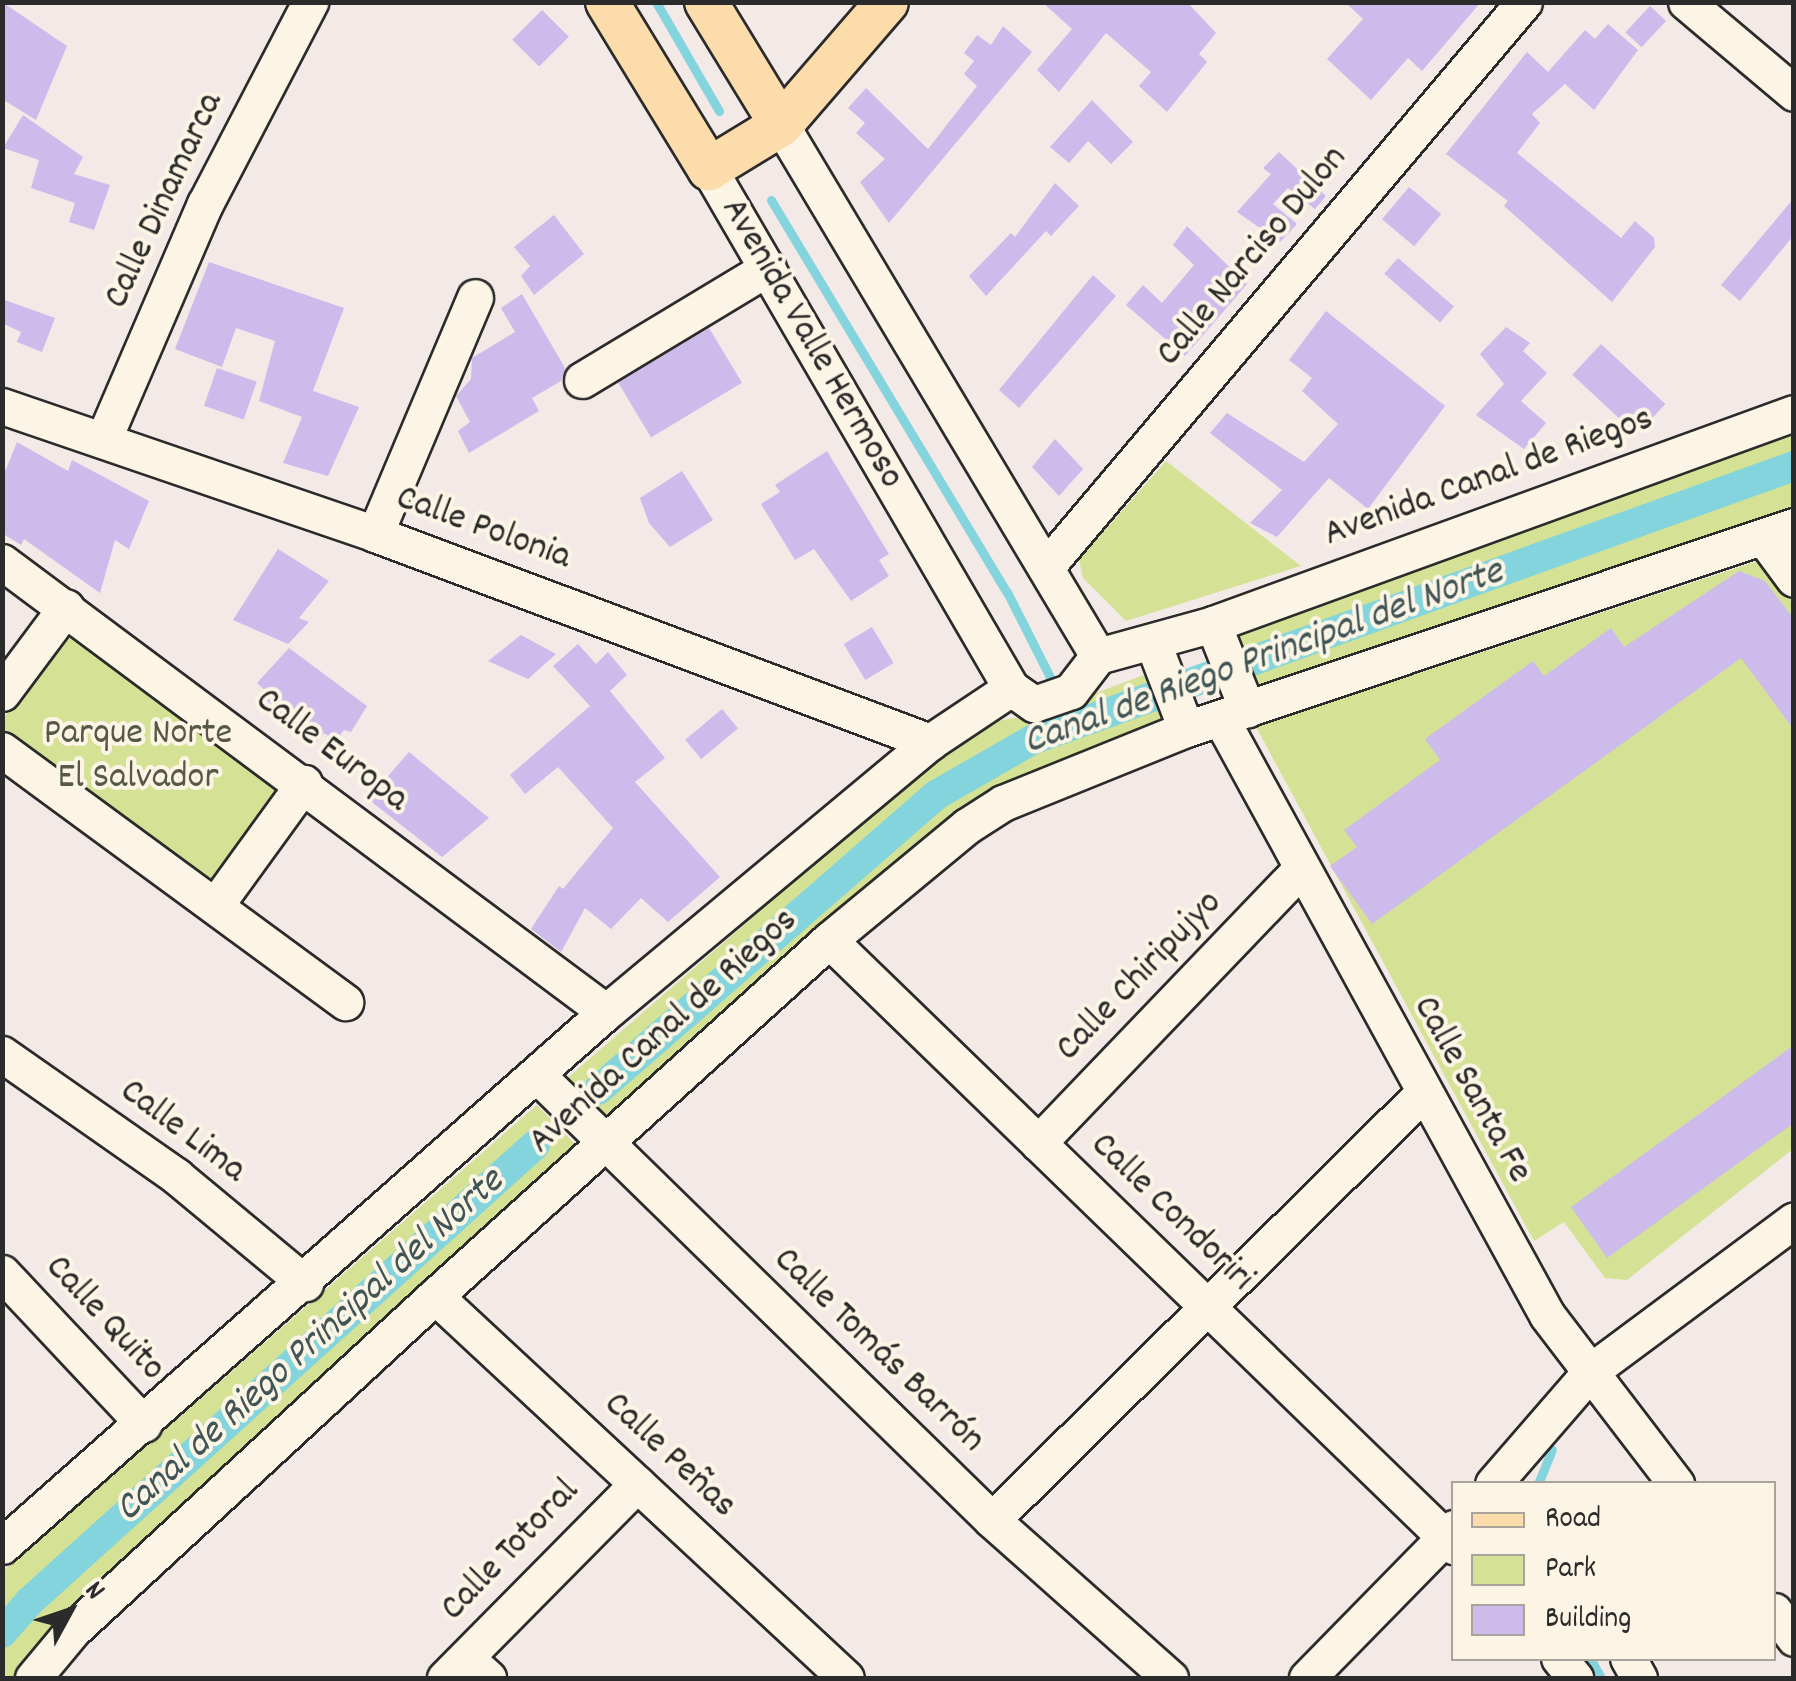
<!DOCTYPE html>
<html>
<head>
<meta charset="utf-8">
<style>
	body { margin:0 }
	#map { position:relative; width:1796px; height:1681px; overflow:hidden; background:#f3e9e6; font-family:Dekko,sans-serif }
	div>[style] { position:absolute }
	.green>* { inset:0; background:#d5e295 }
	.stream>* { height:9px; margin:-4.5px; padding:0 4.5px; transform-origin:4.5px; border-radius:4.5px; background:#83d4dc }
	.canal>* { height:30px; margin:-15px; padding:0 15px; transform-origin:15px; border-radius:15px; background:#83d4dc }
	.building>* { inset:0; background:#cdbbec; transform-origin:0 0 }
	.roads { filter:drop-shadow(2px 0 #2b2b2b) drop-shadow(-2px 0 #2b2b2b) drop-shadow(0 2px #2b2b2b) drop-shadow(0 -2px #2b2b2b) }
	.minor>* { height:35px; margin:-17.5px; padding:0 17.5px; transform-origin:17.5px; border-radius:17.5px; background:#fcf5e5 }
	.major>* { height:42px; margin:-21px; padding:0 21px; transform-origin:21px; border-radius:21px; background:#fddcac }
	span { translate:-50% -50%; white-space:nowrap; text-align:center; line-height:1.15; -webkit-text-stroke:8px #fcf5e5; paint-order:stroke }
	.street-label { font-size:38px; color:#2b2b2b }
	.park-label { font-size:38px; color:#565946 }
	.water-label { font-size:40px; color:#415557; font-style:italic }
	.frame { position:absolute; inset:0; border:5px solid #2b2b2b; pointer-events:none }
	.legend { position:absolute; left:1451px; top:1481px; width:325px; height:180px; box-sizing:border-box; background:#fcf5e5; border:2px solid #a8a49b; margin:0; padding:12px 18px; list-style:none; font-size:30px; color:#2b2b2b }
	.legend li { display:flex; align-items:center; gap:20px; height:50px }
	.legend b { width:50px; border:2px solid #a8a49b }
	.north { position:absolute; left:20px; top:1561px; width:100px; height:100px; -webkit-text-stroke:8px #fcf5e5; paint-order:stroke; rotate:50deg; font-size:28px; font-weight:700; line-height:40px; text-align:center; color:#2b2b2b }
	.north::after { content:''; display:block; margin:auto; width:35px; height:45px; background:#2b2b2b; clip-path:polygon(50% 0,100% 100%,50% 72%,0 100%) }
</style>
</head>
<body>
<div id="map">
	<div class="green">
		<i style="clip-path:polygon(1793px 431px,1793px 505px,1748px 527px,1256px 691px,1233px 635px)"></i>
		<i style="clip-path:polygon(1166px 461px,1301px 566px,1126px 621px,1083px 578px,1079px 560px)"></i>
		<i style="clip-path:polygon(1761px 560px,1793px 604px,1793px 1149px,1627px 1280px,1605px 1278px,1564px 1222px,1534px 1241px,1256px 727px)"></i>
		<i style="clip-path:polygon(68px 629px,287px 789px,215px 888px,3px 734px,3px 719px)"></i>
		<i style="clip-path:polygon(1149px 673px,1167px 723px,917px 847px,603px 1120px,564px 1081px,919px 773px,996px 721px,1040px 714px)"></i>
		<i style="clip-path:polygon(537px 1105px,576px 1145px,56px 1625px,16px 1678px,3px 1678px,2px 1572px)"></i>
	</div>
	<div class="stream">
		<i style="left:656px;top:2px;width:126px;rotate:60deg"></i>
		<i style="left:771px;top:200px;width:458px;rotate:59deg"></i>
		<i style="left:1007px;top:592px;width:95px;rotate:63.2deg"></i>
		<i style="left:1538px;top:1484px;width:37px;rotate:-68deg"></i>
		<i style="left:1590px;top:1658px;width:23px;rotate:61deg"></i>
	</div>
	<div class="canal">
		<i style="left:598px;top:1090px;width:449px;rotate:-41.1deg"></i>
		<i style="left:936px;top:795px;width:111px;rotate:-29.8deg"></i>
		<i style="left:1032px;top:740px;width:810px;rotate:-19.78deg"></i>
		<i style="left:2px;top:1633px;width:41px;rotate:-48.9deg"></i>
		<i style="left:29px;top:1602px;width:682px;rotate:-42.09deg"></i>
	</div>
	<div class="building">
		<i style="clip-path:polygon(2px 2px,67px 46px,36px 120px,2px 99px)"></i>
		<i style="clip-path:polygon(1042px 2px,1187px 2px,1216px 33px,1199px 54px,1207px 62px,1167px 112px,1139px 86px,1151px 72px,1106px 33px,1059px 92px,1037px 70px,1072px 29px)"></i>
		<i style="clip-path:polygon(1345px 2px,1481px 2px,1422px 71px,1408px 58px,1371px 100px,1327px 59px,1363px 19px)"></i>
		<i style="left:1650px;top:6px;width:22px;height:36px;rotate:43deg"></i>
		<i style="left:542px;top:10px;width:38px;height:42px;rotate:45deg"></i>
		<i style="clip-path:polygon(1608px 24px,1638px 50px,1594px 110px,1565px 84px,1532px 114px,1540px 123px,1517px 153px,1621px 238px,1635px 221px,1654px 238px,1655px 247px,1612px 302px,1504px 206px,1508px 201px,1446px 154px,1527px 52px,1548px 72px,1585px 30px,1595px 39px)"></i>
		<i style="clip-path:polygon(1003px 26px,1032px 52px,889px 223px,860px 182px,885px 159px,856px 133px,865px 123px,848px 108px,866px 88px,928px 149px,977px 86px,964px 74px,974px 61px,964px 53px,977px 35px,991px 45px)"></i>
		<i style="clip-path:polygon(1092px 100px,1133px 142px,1111px 164px,1088px 141px,1069px 163px,1050px 147px)"></i>
		<i style="clip-path:polygon(23px 115px,83px 157px,74px 174px,110px 185px,94px 230px,69px 222px,75px 203px,31px 188px,39px 160px,3px 148px)"></i>
		<i style="clip-path:polygon(1279px 152px,1326px 196px,1315px 209px,1288px 188px,1273px 204px,1297px 224px,1280px 242px,1237px 212px,1271px 174px,1263px 168px)"></i>
		<i style="clip-path:polygon(1055px 183px,1079px 206px,1051px 236px,1046px 231px,986px 296px,969px 276px,1011px 233px,1015px 237px)"></i>
		<i style="left:1409px;top:187px;width:42px;height:42px;rotate:40deg"></i>
		<i style="clip-path:polygon(1794px 198px,1794px 235px,1740px 301px,1721px 285px)"></i>
		<i style="clip-path:polygon(554px 215px,584px 254px,534px 295px,521px 276px,530px 266px,514px 247px)"></i>
		<i style="clip-path:polygon(1187px 226px,1247px 284px,1185px 356px,1126px 305px,1143px 285px,1162px 303px,1194px 265px,1173px 245px)"></i>
		<i style="left:1398px;top:258px;width:74px;height:21px;rotate:41deg"></i>
		<i style="clip-path:polygon(209px 262px,344px 308px,313px 391px,359px 407px,328px 476px,283px 463px,302px 417px,259px 401px,275px 341px,236px 328px,222px 367px,175px 349px)"></i>
		<i style="clip-path:polygon(1093px 275px,1116px 296px,1019px 408px,999px 390px)"></i>
		<i style="clip-path:polygon(522px 294px,565px 368px,561px 381px,532px 398px,539px 411px,469px 453px,458px 431px,470px 422px,456px 396px,471px 379px,472px 358px,515px 332px,501px 308px)"></i>
		<i style="clip-path:polygon(2px 299px,55px 318px,42px 352px,17px 342px,21px 332px,2px 323px)"></i>
		<i style="clip-path:polygon(1326px 311px,1445px 406px,1368px 509px,1329px 478px,1277px 537px,1250px 523px,1282px 490px,1210px 433px,1227px 413px,1304px 462px,1338px 424px,1302px 391px,1312px 378px,1289px 360px)"></i>
		<i style="clip-path:polygon(1506px 327px,1530px 343px,1523px 351px,1547px 373px,1521px 401px,1546px 423px,1524px 449px,1476px 415px,1504px 384px,1480px 354px)"></i>
		<i style="left:709px;top:328px;width:64px;height:106px;rotate:59deg"></i>
		<i style="left:1601px;top:344px;width:88px;height:42px;rotate:43deg"></i>
		<i style="left:217px;top:368px;width:42px;height:40px;rotate:19deg"></i>
		<i style="clip-path:polygon(1055px 439px,1083px 469px,1059px 496px,1032px 467px)"></i>
		<i style="clip-path:polygon(17px 442px,68px 471px,72px 460px,149px 501px,129px 549px,115px 540px,100px 593px,24px 539px,21px 545px,2px 533px,2px 479px)"></i>
		<i style="clip-path:polygon(827px 451px,889px 554px,879px 560px,889px 576px,851px 601px,814px 549px,795px 560px,761px 504px,780px 492px,775px 485px)"></i>
		<i style="clip-path:polygon(682px 471px,713px 520px,670px 547px,649px 523px,640px 498px)"></i>
		<i style="clip-path:polygon(278px 549px,329px 581px,299px 618px,309px 622px,288px 644px,233px 620px)"></i>
		<i style="clip-path:polygon(1739px 571px,1765px 581px,1794px 619px,1794px 730px,1741px 658px,1372px 924px,1330px 866px,1357px 847px,1344px 830px,1440px 760px,1425px 739px,1533px 661px,1544px 676px,1611px 628px,1624px 647px)"></i>
		<i style="left:872px;top:627px;width:42px;height:33px;rotate:59deg"></i>
		<i style="clip-path:polygon(521px 635px,556px 654px,528px 679px,488px 661px)"></i>
		<i style="clip-path:polygon(578px 644px,596px 664px,608px 652px,627px 675px,610px 691px,665px 758px,635px 782px,720px 877px,668px 922px,641px 898px,611px 929px,585px 908px,561px 952px,531px 929px,559px 886px,563px 889px,613px 828px,558px 767px,525px 794px,510px 775px,590px 706px,553px 666px)"></i>
		<i style="clip-path:polygon(289px 648px,367px 706px,351px 732px,344px 730px,336px 741px,324px 733px,314px 746px,263px 697px,267px 692px,257px 683px)"></i>
		<i style="left:722px;top:709px;width:25px;height:48px;rotate:50deg"></i>
		<i style="clip-path:polygon(409px 752px,489px 818px,442px 857px,368px 799px)"></i>
		<i style="clip-path:polygon(1794px 1045px,1794px 1123px,1607px 1258px,1571px 1207px)"></i>
	</div>
	<div class="roads">
		<div class="minor">
			<i style="left:1686px;top:2px;width:141px;rotate:40.1deg"></i>
			<i style="left:781px;top:125px;width:618px;rotate:59.16deg"></i>
			<i style="left:709px;top:169px;width:600px;rotate:59.81deg"></i>
			<i style="left:1011px;top:688px;width:28px;rotate:35deg"></i>
			<i style="left:1034px;top:704px;width:39px;rotate:-19deg"></i>
			<i style="left:1071px;top:691px;width:44px;rotate:-52.4deg"></i>
			<i style="left:1098px;top:656px;width:119px;rotate:-15.5deg"></i>
			<i style="left:1213px;top:624px;width:618px;rotate:-19.96deg"></i>
			<i style="left:582px;top:380px;width:217px;rotate:-31.1deg"></i>
			<i style="left:2px;top:406px;width:394px;rotate:18.9deg"></i>
			<i style="left:375px;top:534px;width:593px;rotate:20.54deg"></i>
			<i style="left:104px;top:438px;width:255px;rotate:-66.7deg"></i>
			<i style="left:205px;top:204px;width:228px;rotate:-62.5deg"></i>
			<i style="left:375px;top:534px;width:257px;rotate:-67.1deg"></i>
			<i style="left:1766px;top:541px;width:47px;rotate:53.6deg"></i>
			<i style="left:2px;top:562px;width:753px;rotate:36.69deg"></i>
			<i style="left:1046px;top:567px;width:740px;rotate:-49.77deg"></i>
			<i style="left:1213px;top:624px;width:92px;rotate:68.2deg"></i>
			<i style="left:1153px;top:643px;width:92px;rotate:69deg"></i>
			<i style="left:2px;top:693px;width:107px;rotate:-53.3deg"></i>
			<i style="left:1221px;top:719px;width:679px;rotate:61.32deg"></i>
			<i style="left:1547px;top:1315px;width:213px;rotate:52.6deg"></i>
			<i style="left:2px;top:750px;width:426px;rotate:36.3deg"></i>
			<i style="left:215px;top:906px;width:152px;rotate:-54.1deg"></i>
			<i style="left:829px;top:940px;width:871px;rotate:44.12deg"></i>
			<i style="left:2px;top:1054px;width:213px;rotate:35deg"></i>
			<i style="left:176px;top:1176px;width:168px;rotate:39.7deg"></i>
			<i style="left:537px;top:1075px;width:636px;rotate:44.36deg"></i>
			<i style="left:992px;top:1520px;width:238px;rotate:41.6deg"></i>
			<i style="left:1038px;top:1143px;width:381px;rotate:-46.2deg"></i>
			<i style="left:2px;top:1273px;width:207px;rotate:46.8deg"></i>
			<i style="left:435px;top:1296px;width:561px;rotate:42.91deg"></i>
			<i style="left:1493px;top:1484px;width:150px;rotate:-49.1deg"></i>
			<i style="left:1591px;top:1371px;width:253px;rotate:-36.6deg"></i>
			<i style="left:992px;top:1520px;width:608px;rotate:-44.73deg"></i>
			<i style="left:2px;top:1546px;width:806px;rotate:-41.48deg"></i>
			<i style="left:606px;top:1012px;width:422px;rotate:-39.8deg"></i>
			<i style="left:930px;top:742px;width:97px;rotate:-33.7deg"></i>
			<i style="left:1774px;top:1611px;width:34px;rotate:53deg"></i>
			<i style="left:466px;top:1658px;width:30px;rotate:42deg"></i>
			<i style="left:1559px;top:1658px;width:26px;rotate:51deg"></i>
			<i style="left:1628px;top:1658px;width:23px;rotate:61deg"></i>
			<i style="left:33px;top:1678px;width:62px;rotate:-50.2deg"></i>
			<i style="left:73px;top:1630px;width:493px;rotate:-42.7deg"></i>
			<i style="left:435px;top:1296px;width:531px;rotate:-42.1deg"></i>
			<i style="left:829px;top:940px;width:179px;rotate:-39.6deg"></i>
			<i style="left:967px;top:826px;width:43px;rotate:-32.6deg"></i>
			<i style="left:1003px;top:803px;width:197px;rotate:-22deg"></i>
			<i style="left:1186px;top:729px;width:641px;rotate:-18.46deg"></i>
			<i style="left:445px;top:1678px;width:273px;rotate:-45.3deg"></i>
			<i style="left:1307px;top:1678px;width:210px;rotate:-45.6deg"></i>
		</div>
		<div class="major">
			<i style="left:607px;top:2px;width:196px;rotate:58.6deg"></i>
			<i style="left:709px;top:169px;width:84px;rotate:-31.4deg"></i>
			<i style="left:781px;top:125px;width:162px;rotate:-49.2deg"></i>
			<i style="left:706px;top:2px;width:144px;rotate:58.6deg"></i>
		</div>
	</div>
	<div class="street-label">
		<span style="left:165px;top:201px;rotate:-65deg">Calle Dinamarca</span>
		<span style="left:1253px;top:257px;rotate:-50deg">Calle Narciso Dulon</span>
		<span style="left:811px;top:344px;rotate:60deg">Avenida Valle Hermoso</span>
		<span style="left:1489px;top:478px;rotate:-20deg">Avenida Canal de Riegos</span>
		<span style="left:483px;top:529px;rotate:20deg">Calle Polonia</span>
		<span style="left:331px;top:751px;rotate:37deg">Calle Europa</span>
		<span style="left:1140px;top:977px;rotate:-46deg">Calle Chiripujyo</span>
		<span style="left:664px;top:1032px;rotate:-42deg">Avenida Canal de Riegos</span>
		<span style="left:1471px;top:1090px;rotate:61deg">Calle Santa Fe</span>
		<span style="left:182px;top:1132px;rotate:37deg">Calle Lima</span>
		<span style="left:1171px;top:1213px;rotate:44deg">Calle Condoriri</span>
		<span style="left:104px;top:1319px;rotate:47deg">Calle Quito</span>
		<span style="left:878px;top:1351px;rotate:44deg">Calle Tomás Barrón</span>
		<span style="left:669px;top:1456px;rotate:43deg">Calle Peñas</span>
		<span style="left:511px;top:1551px;rotate:-46deg">Calle Totoral</span>
	</div>
	<div class="park-label">
		<span style="left:138px;top:757px">Parque Norte<br>El Salvador</span>
	</div>
	<div class="water-label">
		<span style="left:1264px;top:659px;rotate:-20deg">Canal de Riego Principal del Norte</span>
		<span style="left:311px;top:1347px;rotate:-42deg">Canal de Riego Principal del Norte</span>
	</div>
	<div class="frame"></div>
	<ul class="legend">
	<li><b style="height:12px;background:#fddcac"></b>Road</li>
	<li><b style="height:28px;background:#d5e295"></b>Park</li>
	<li><b style="height:28px;background:#cdbbec"></b>Building</li>
	</ul>
	<div class="north">N</div>
</div>
</body>
</html>
